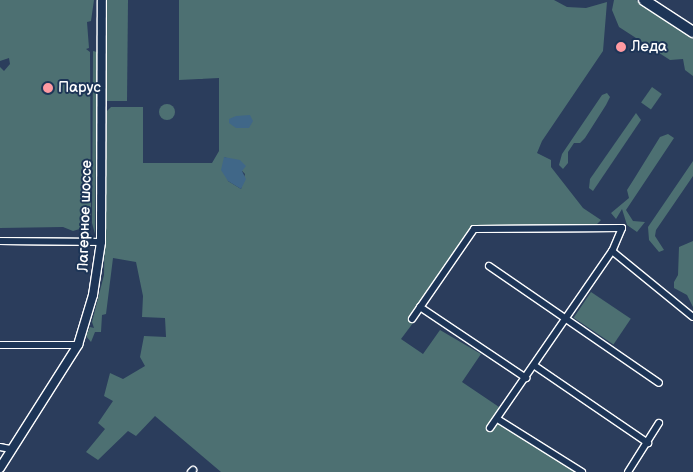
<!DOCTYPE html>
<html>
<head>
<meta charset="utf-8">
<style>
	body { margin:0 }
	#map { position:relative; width:693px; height:472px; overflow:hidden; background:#2b3d5c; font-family:"Balsamiq Sans",sans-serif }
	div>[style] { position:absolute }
	.green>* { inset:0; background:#4d7072; transform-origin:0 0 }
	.round { border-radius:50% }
	.water>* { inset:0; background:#406788 }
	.roads { filter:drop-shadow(1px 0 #fff) drop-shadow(-1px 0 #fff) drop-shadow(0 1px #fff) drop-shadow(0 -1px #fff) }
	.minor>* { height:6px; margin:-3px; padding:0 3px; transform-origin:3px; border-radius:3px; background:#1d3557 }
	.tertiary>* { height:8px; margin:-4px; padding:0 4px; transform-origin:4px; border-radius:4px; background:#1d3557 }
	.primary>* { height:10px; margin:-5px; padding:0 5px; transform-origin:5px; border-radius:5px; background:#1d3557 }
	.dots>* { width:14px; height:14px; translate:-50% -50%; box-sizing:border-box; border:2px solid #1d3557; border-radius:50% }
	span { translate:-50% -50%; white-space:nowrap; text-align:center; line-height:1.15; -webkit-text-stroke:4px #1d3557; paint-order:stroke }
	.poi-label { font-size:15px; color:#fff }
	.left { translate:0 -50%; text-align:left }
	.street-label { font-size:15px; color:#fff }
</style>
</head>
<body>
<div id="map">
	<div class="green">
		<i style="clip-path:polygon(0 0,94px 0,91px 21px,87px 22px,89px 48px,86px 49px,90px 52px,91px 214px,83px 228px,73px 231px,63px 227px,0 228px,0 67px,4px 71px,10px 64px,9px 58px,0 61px)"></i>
		<i style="clip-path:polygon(107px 0,128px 0,127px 101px,107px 101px,105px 97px)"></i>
		<i style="clip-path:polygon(evenodd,179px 0,554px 0,567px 7px,586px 8px,607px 2px,603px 51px,542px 141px,537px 153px,551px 160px,551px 167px,583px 208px,601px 220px,596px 225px,587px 226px,473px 226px,409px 319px,413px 323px,401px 339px,423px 354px,440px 330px,481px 354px,462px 382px,502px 409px,498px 413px,502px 422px,579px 472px,221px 472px,155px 416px,136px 436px,128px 431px,98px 460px,86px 452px,105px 429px,98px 423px,113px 401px,104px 396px,110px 373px,123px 379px,145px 366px,140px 357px,144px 336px,166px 337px,165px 318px,142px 317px,143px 296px,136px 262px,113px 258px,106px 314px,102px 315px,101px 332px,95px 332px,91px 342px,86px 336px,90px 327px,94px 328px,92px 322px,104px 275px,107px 111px,111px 107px,143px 107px,143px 163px,212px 163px,219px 151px,219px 78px,179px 80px,179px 0,224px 157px,232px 160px,245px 174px,241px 189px,228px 181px,224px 157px)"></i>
		<i style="clip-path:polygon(614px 0,636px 0,693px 39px,693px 76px,685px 70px,683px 59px,670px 60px,619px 27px,612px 10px)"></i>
		<i style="clip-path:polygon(93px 51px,97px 52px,95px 234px,92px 223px)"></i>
		<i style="left:652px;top:87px;width:12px;height:19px;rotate:35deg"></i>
		<i style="clip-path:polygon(607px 93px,610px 97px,606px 105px,585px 138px,580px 143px,574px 143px,568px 152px,568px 163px,563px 169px,559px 165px,562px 154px,602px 95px)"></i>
		<i class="round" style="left:159px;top:104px;width:16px;height:16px"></i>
		<i style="clip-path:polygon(636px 113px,641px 120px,593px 191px,589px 188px,590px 179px)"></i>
		<i style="clip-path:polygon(668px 134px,674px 138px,626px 210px,633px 221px,645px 222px,637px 232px,627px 225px,622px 209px,616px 219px,611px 213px,629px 198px,627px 190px,634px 179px,660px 137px)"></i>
		<i style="clip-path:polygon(693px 161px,693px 176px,656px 230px,655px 236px,664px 250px,659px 252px,649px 240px,648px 227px)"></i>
		<i style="clip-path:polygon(693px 241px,693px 307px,687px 295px,674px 288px,674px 282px,678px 275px,679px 247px)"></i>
		<i style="left:591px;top:292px;width:48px;height:31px;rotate:34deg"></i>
	</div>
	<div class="water">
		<i style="clip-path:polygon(250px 115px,253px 121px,249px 128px,236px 128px,229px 123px,229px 119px,236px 116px)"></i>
		<i style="clip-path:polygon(224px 157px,240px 160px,246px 166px,242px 171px,246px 179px,241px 189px,228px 181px,221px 170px)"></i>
	</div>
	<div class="roads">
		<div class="minor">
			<i style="left:0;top:241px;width:101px;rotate:0.6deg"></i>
			<i style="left:612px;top:251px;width:104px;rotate:39.2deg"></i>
			<i style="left:489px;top:266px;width:206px;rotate:34.5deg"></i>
			<i style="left:420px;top:307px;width:128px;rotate:33.8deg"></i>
			<i style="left:412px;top:319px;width:109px;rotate:-55.4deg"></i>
			<i style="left:474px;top:229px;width:148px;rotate:-0.4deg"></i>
			<i style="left:622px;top:228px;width:25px;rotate:113deg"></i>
			<i style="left:612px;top:251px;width:215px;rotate:124.6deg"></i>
			<i style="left:0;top:345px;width:78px"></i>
			<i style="left:535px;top:366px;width:137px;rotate:34.3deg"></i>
			<i style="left:499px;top:420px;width:98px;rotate:32.1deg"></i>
			<i style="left:0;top:447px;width:10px;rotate:11deg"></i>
			<i style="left:191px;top:472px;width:3px;rotate:-45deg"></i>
			<i style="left:628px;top:472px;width:58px;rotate:-57.7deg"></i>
		</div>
		<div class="tertiary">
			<i style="left:0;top:468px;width:146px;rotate:-57.6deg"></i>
			<i style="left:78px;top:345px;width:52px;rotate:-73.3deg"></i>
			<i style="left:93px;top:295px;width:54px;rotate:-81.4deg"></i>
			<i style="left:101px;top:242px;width:242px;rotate:-89.8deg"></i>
		</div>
		<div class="primary">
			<i style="left:644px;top:0;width:59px;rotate:33.1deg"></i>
		</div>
	</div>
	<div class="dots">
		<i style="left:621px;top:47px;background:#ff9aa2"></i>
		<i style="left:48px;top:88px;background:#ff9aa2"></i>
	</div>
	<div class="poi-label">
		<span class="left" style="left:631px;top:47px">Леда</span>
		<span class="left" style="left:58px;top:88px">Парус</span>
	</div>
	<div class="street-label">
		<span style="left:85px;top:216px;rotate:-88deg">Лагерное шоссе</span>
	</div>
</div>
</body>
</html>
